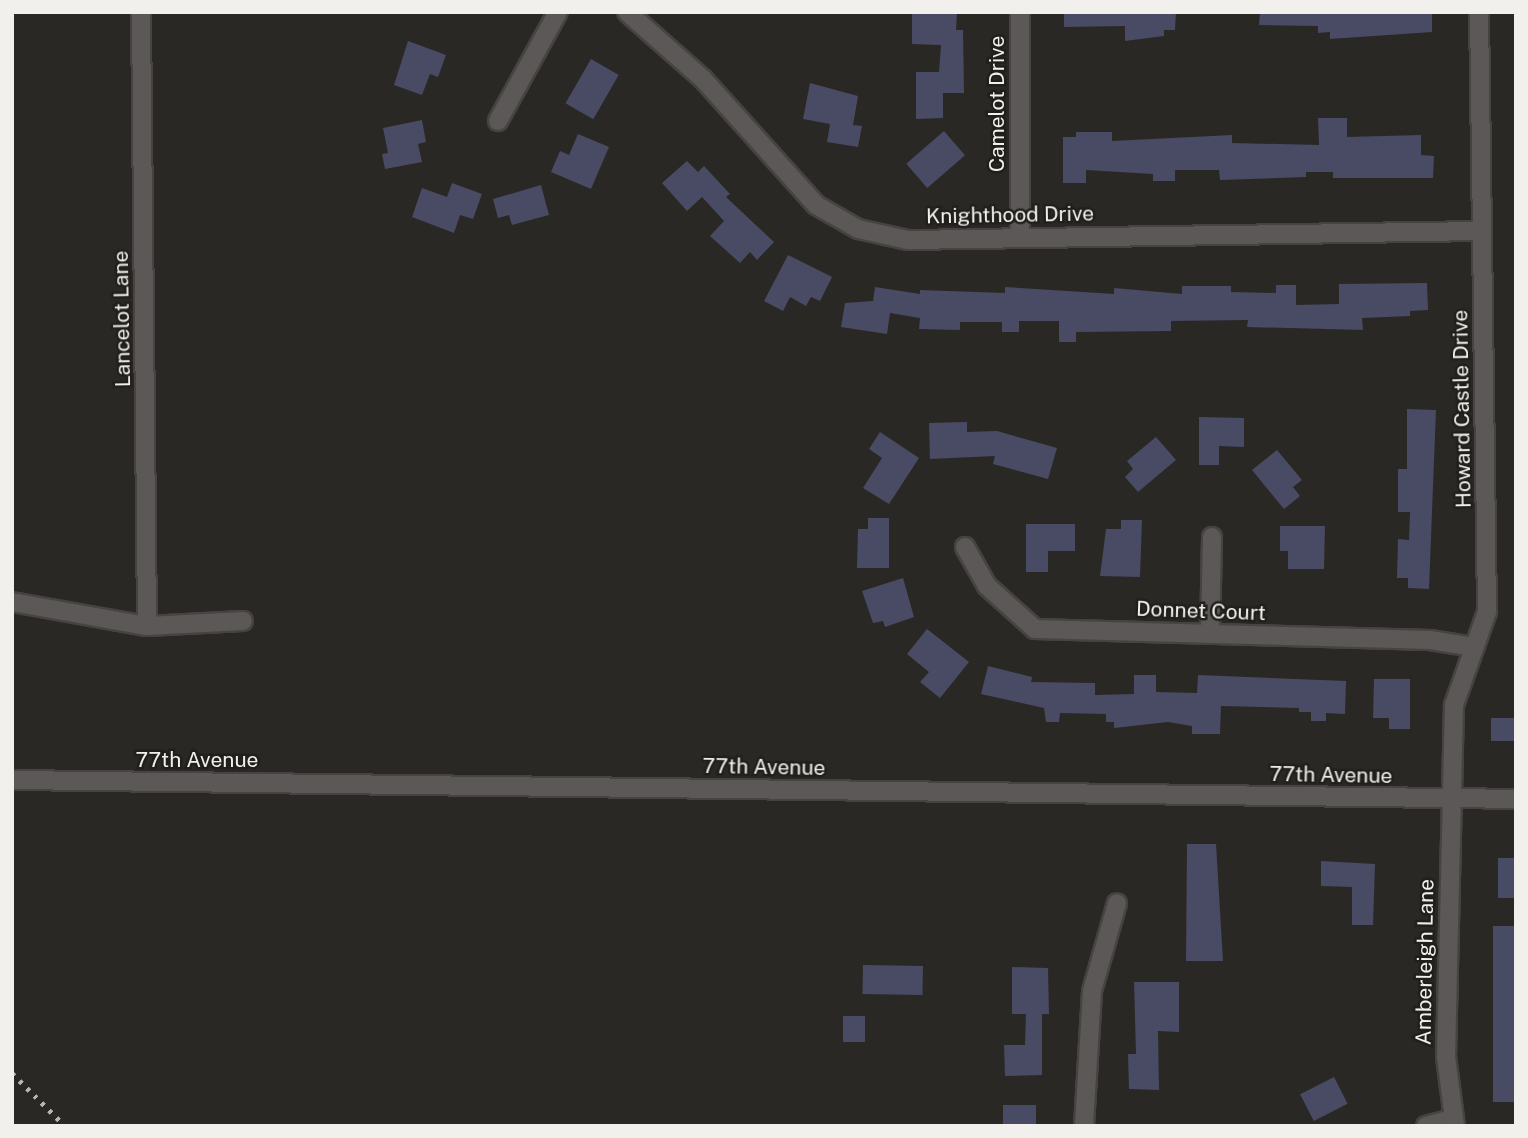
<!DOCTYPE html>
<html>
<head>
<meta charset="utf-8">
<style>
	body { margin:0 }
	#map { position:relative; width:1528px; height:1138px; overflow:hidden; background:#2a2824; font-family:"Public Sans",sans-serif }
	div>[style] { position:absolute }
	.building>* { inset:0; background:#494a63; transform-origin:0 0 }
	.roads { filter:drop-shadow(2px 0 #464440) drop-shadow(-2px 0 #464440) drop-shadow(0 2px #464440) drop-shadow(0 -2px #464440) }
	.minor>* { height:18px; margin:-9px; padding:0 9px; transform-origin:9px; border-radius:9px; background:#5b5857 }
	.rail>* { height:5px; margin-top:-2.5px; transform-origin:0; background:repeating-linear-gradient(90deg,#b6b5b1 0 3.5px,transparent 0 10.5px) }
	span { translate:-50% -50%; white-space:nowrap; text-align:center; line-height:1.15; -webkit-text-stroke:5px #211f1b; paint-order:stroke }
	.street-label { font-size:21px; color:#f1f0ed }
	.frame { position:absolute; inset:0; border:14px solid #f1f0ed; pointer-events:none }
</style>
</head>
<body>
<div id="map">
	<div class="building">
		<i style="clip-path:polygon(912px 12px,957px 12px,956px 30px,963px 30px,964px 93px,943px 93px,943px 118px,916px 119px,916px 72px,939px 72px,941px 45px,912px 44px)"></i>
		<i style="clip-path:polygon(1064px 12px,1176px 12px,1175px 30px,1164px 30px,1164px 36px,1125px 41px,1125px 26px,1064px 27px)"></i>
		<i style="clip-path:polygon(1260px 12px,1432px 12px,1432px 32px,1330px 39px,1330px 32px,1318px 33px,1318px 26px,1259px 25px)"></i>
		<i style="clip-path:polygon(408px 41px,446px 55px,438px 77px,430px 74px,422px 95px,394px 85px)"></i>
		<i style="left:591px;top:59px;width:32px;height:51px;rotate:30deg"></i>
		<i style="clip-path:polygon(810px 83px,858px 96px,853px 125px,862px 126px,858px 147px,827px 142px,830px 124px,803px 119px)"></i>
		<i style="clip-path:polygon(1318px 118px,1347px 118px,1347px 137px,1421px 135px,1421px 155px,1434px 156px,1433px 178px,1333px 178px,1333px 172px,1306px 172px,1306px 177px,1220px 180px,1219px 170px,1175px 170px,1175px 181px,1153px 181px,1153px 174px,1086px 170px,1086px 183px,1063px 183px,1063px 137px,1076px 137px,1076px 132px,1112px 132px,1112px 141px,1232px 135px,1232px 143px,1319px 145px)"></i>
		<i style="clip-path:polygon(422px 120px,426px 142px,418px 144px,422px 162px,385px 169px,382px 154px,388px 153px,383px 128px)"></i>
		<i style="left:944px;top:131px;width:32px;height:50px;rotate:49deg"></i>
		<i style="clip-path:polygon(578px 134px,609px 147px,591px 189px,551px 172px,560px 151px,569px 155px)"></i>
		<i style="clip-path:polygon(687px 161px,698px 172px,704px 166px,730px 194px,726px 197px,774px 242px,757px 260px,750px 252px,740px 263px,710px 236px,724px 221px,702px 197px,687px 211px,662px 183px)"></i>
		<i style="clip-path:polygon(452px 183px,482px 194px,473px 219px,460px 215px,454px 233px,412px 217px,422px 188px,447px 197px)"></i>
		<i style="clip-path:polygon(541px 185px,549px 215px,512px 225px,509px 215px,498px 218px,493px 199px)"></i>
		<i style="clip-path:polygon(788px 255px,832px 277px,820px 301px,811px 297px,806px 306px,790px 297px,783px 311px,764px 301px)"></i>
		<i style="clip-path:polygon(1427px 283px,1428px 310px,1410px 311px,1410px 316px,1362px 318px,1363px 330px,1247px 327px,1248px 320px,1171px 321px,1171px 331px,1076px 332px,1076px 342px,1059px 342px,1059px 321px,1019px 321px,1019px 332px,1002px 332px,1002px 322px,960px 322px,960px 330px,919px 329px,920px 318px,890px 313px,887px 334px,841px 327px,845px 303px,873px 301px,875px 287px,920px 294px,920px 290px,1005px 293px,1005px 287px,1114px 294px,1114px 288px,1182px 294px,1182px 286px,1231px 286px,1231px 292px,1276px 293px,1276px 285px,1296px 285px,1296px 305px,1339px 304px,1339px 284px)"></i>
		<i style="clip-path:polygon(1407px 409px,1436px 410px,1429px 589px,1408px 588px,1408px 578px,1397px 578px,1398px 539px,1409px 540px,1410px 512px,1398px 512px,1398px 469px,1407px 469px)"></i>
		<i style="clip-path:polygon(1199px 417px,1244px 418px,1244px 447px,1219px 446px,1219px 465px,1199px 465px)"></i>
		<i style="clip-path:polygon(967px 422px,967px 432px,997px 431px,1057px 448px,1048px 479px,993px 464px,995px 456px,930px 459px,929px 423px)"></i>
		<i style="clip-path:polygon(880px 432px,919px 458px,889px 504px,863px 488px,882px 458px,869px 449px)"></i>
		<i style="clip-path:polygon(1156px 437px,1176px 460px,1138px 492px,1125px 477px,1133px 469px,1127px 461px)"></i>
		<i style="clip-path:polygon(1277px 450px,1302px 480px,1293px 487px,1300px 496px,1284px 509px,1252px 470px)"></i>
		<i style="clip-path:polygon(868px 518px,889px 518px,889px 568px,857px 568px,858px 529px,868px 529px)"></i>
		<i style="clip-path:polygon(1121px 520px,1142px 520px,1140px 577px,1100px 576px,1106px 529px,1121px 529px)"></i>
		<i style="clip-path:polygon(1026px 524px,1075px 524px,1075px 551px,1048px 551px,1048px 572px,1026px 572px)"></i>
		<i style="clip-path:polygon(1280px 526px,1325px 526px,1324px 569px,1288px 569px,1288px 551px,1280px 551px)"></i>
		<i style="clip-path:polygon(903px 578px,914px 617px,885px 627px,883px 621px,873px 623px,862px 591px)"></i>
		<i style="clip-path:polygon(927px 629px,969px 662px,940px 698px,920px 682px,929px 672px,907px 654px)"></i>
		<i style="clip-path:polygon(988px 666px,1032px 677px,1031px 682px,1095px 683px,1095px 695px,1134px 694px,1134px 675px,1156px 675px,1156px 692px,1197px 693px,1198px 675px,1346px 681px,1345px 714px,1326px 713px,1326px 721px,1311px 721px,1311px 712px,1299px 712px,1299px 708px,1221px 706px,1220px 734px,1192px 734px,1192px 726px,1168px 722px,1114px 728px,1114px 722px,1106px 722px,1106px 714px,1060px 713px,1059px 722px,1046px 722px,1044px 708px,981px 694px)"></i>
		<i style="clip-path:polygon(1374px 679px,1410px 679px,1410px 729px,1389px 729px,1389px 718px,1373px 718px)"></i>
		<i style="left:1491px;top:718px;width:25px;height:23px"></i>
		<i style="clip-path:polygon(1187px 844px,1216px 844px,1223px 961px,1186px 961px)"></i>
		<i style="left:1498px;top:858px;width:18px;height:40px"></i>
		<i style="clip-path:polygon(1321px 861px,1375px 864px,1373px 925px,1352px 925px,1352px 887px,1321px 886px)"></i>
		<i style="left:1493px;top:926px;width:23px;height:176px"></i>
		<i style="left:863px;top:965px;width:60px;height:29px;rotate:1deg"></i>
		<i style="clip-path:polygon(1012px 967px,1048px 968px,1049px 1014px,1042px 1014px,1042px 1075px,1005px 1076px,1004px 1045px,1025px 1045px,1026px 1014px,1012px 1014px)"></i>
		<i style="clip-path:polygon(1134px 982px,1179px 982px,1179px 1032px,1158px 1031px,1159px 1090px,1129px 1089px,1128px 1054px,1136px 1054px)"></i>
		<i style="left:843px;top:1016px;width:22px;height:26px"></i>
		<i style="left:1334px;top:1077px;width:30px;height:38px;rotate:63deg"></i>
		<i style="left:1003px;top:1105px;width:33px;height:21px"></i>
	</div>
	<div class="roads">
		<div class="minor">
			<i style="left:141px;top:12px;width:614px;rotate:89.44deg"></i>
			<i style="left:627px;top:12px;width:101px;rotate:41.4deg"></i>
			<i style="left:703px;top:79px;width:169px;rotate:48.1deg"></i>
			<i style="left:816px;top:205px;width:48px;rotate:29.7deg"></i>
			<i style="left:858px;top:229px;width:51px;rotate:12.4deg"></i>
			<i style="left:908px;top:240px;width:574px;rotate:-0.9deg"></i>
			<i style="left:1020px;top:12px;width:226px;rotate:90deg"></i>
			<i style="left:498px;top:121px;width:124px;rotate:-61.2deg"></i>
			<i style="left:965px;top:547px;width:45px;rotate:60.6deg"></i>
			<i style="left:987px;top:586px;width:64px;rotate:41.9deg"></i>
			<i style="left:1035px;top:629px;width:395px;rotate:1.6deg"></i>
			<i style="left:1430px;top:640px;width:45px;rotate:9deg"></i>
			<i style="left:12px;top:602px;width:137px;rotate:10.1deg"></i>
			<i style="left:147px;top:626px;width:96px;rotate:-3deg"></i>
			<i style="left:1210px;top:634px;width:97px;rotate:-88.8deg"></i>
			<i style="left:12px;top:780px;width:1504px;rotate:0.72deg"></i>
			<i style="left:1084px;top:1126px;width:135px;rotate:-86.6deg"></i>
			<i style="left:1092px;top:991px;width:91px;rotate:-74.1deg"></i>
			<i style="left:1426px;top:1126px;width:28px;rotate:-15deg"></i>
			<i style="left:1455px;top:1126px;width:70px;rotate:-97.4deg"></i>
			<i style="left:1446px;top:1057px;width:352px;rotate:-88.7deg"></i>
			<i style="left:1454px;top:705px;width:99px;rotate:-70.5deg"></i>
			<i style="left:1487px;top:612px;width:600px;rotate:-90.76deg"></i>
		</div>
	</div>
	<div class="rail">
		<i style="left:12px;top:1073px;width:75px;rotate:45deg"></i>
	</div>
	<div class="street-label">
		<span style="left:997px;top:104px;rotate:-90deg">Camelot Drive</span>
		<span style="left:1010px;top:215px;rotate:-1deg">Knighthood Drive</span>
		<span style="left:122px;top:319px;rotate:-91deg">Lancelot Lane</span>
		<span style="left:1462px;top:409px;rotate:-91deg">Howard Castle Drive</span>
		<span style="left:1201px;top:611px;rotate:2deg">Donnet Court</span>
		<span style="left:197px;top:760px">77th Avenue</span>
		<span style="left:764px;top:767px;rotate:1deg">77th Avenue</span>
		<span style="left:1331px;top:775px;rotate:1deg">77th Avenue</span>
		<span style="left:1425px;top:962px;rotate:-89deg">Amberleigh Lane</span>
	</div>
	<div class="frame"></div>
</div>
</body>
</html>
